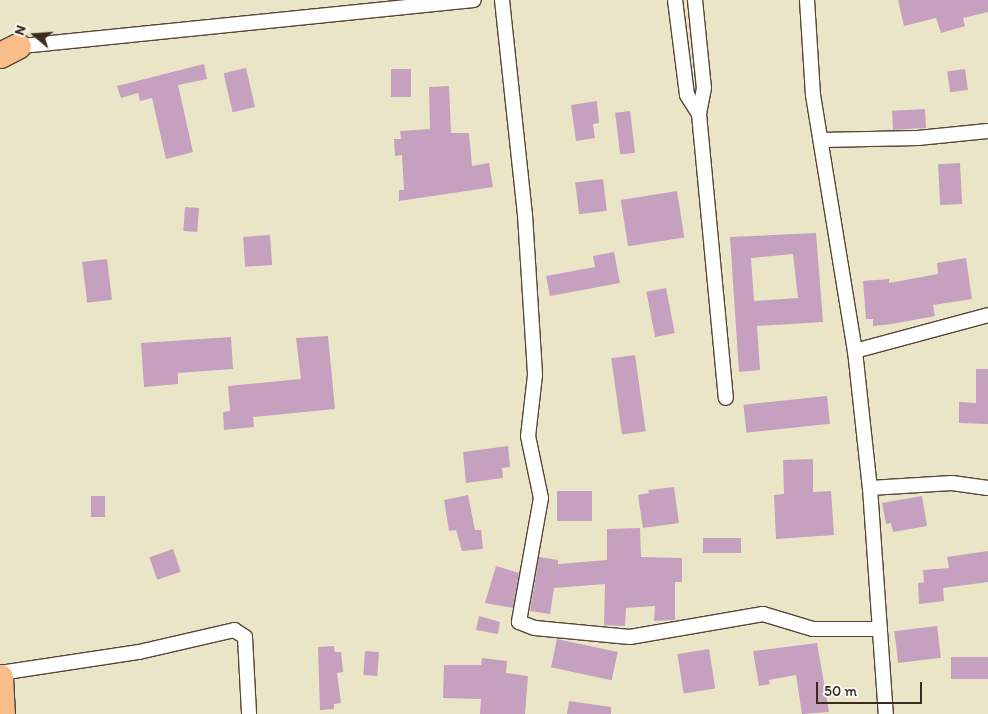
<!DOCTYPE html>
<html>
<head>
<meta charset="utf-8">
<style>
	body { margin:0 }
	#map { position:relative; width:988px; height:714px; overflow:hidden; background:#ebe5c7; font-family:Itim,sans-serif }
	div>[style] { position:absolute }
	.building>* { inset:0; background:#c6a0bf; transform-origin:0 0 }
	.roads { filter:drop-shadow(1px 0 #554637) drop-shadow(-1px 0 #554637) drop-shadow(0 1px #554637) drop-shadow(0 -1px #554637) }
	.street>* { height:14px; margin:-7px; padding:0 7px; transform-origin:7px; border-radius:7px; background:#fff }
	.highway>* { height:25px; margin:-12.5px; padding:0 12.5px; transform-origin:12.5px; border-radius:12.5px; background:#f8bd89 }
	span { translate:-50% -50%; white-space:nowrap; text-align:center; line-height:1.15; -webkit-text-stroke:5px #f6f6f2; paint-order:stroke }
	.north { position:absolute; left:10px; top:10px; width:50px; height:50px; -webkit-text-stroke:4px #f6f6f2; paint-order:stroke; rotate:288deg; font-size:14px; font-weight:700; line-height:20px; text-align:center; color:#3b2a1e }
	.north::after { content:''; display:block; margin:auto; width:18px; height:22px; background:#3b2a1e; clip-path:polygon(50% 0,100% 100%,50% 72%,0 100%) }
	.scale { position:absolute; left:816px; top:682px; width:106px; height:22px; box-sizing:border-box; border:2px solid #3b2a1e; border-top:0; padding-left:6px; font-size:15px; line-height:18px; white-space:nowrap; color:#3b2a1e; -webkit-text-stroke:4px #f6f6f2; paint-order:stroke }
</style>
</head>
<body>
<div id="map">
	<div class="building">
		<i style="clip-path:polygon(898px 0,988px 0,988px 12px,963px 18px,965px 26px,941px 33px,936px 18px,904px 26px)"></i>
		<i style="clip-path:polygon(204px 64px,207px 79px,178px 85px,193px 152px,166px 159px,152px 98px,140px 101px,138px 93px,121px 98px,117px 86px)"></i>
		<i style="left:246px;top:68px;width:40px;height:23px;rotate:77deg"></i>
		<i style="left:391px;top:69px;width:20px;height:28px"></i>
		<i style="left:965px;top:69px;width:21px;height:18px;rotate:82deg"></i>
		<i style="clip-path:polygon(449px 86px,451px 133px,469px 133px,472px 166px,489px 163px,493px 187px,399px 201px,399px 190px,404px 190px,402px 155px,395px 156px,394px 139px,401px 139px,400px 131px,430px 129px,429px 87px)"></i>
		<i style="clip-path:polygon(597px 101px,599px 123px,593px 124px,595px 138px,576px 141px,571px 105px)"></i>
		<i style="left:925px;top:109px;width:19px;height:33px;rotate:87deg"></i>
		<i style="left:630px;top:111px;width:42px;height:15px;rotate:83deg"></i>
		<i style="left:960px;top:163px;width:41px;height:22px;rotate:87deg"></i>
		<i style="left:603px;top:179px;width:32px;height:28px;rotate:83deg"></i>
		<i style="left:677px;top:191px;width:47px;height:57px;rotate:81deg"></i>
		<i style="left:185px;top:207px;width:14px;height:24px;rotate:4deg"></i>
		<i style="clip-path:polygon(evenodd,816px 233px,823px 322px,757px 326px,760px 370px,739px 372px,730px 237px,816px 233px,793px 254px,798px 298px,754px 301px,751px 258px,793px 254px)"></i>
		<i style="left:270px;top:235px;width:30px;height:27px;rotate:86deg"></i>
		<i style="clip-path:polygon(614px 252px,620px 283px,550px 296px,546px 276px,595px 267px,593px 256px)"></i>
		<i style="clip-path:polygon(966px 258px,972px 299px,933px 305px,935px 316px,892px 324px,873px 326px,873px 319px,866px 319px,863px 281px,889px 279px,889px 283px,938px 274px,937px 263px)"></i>
		<i style="left:107px;top:259px;width:41px;height:25px;rotate:83deg"></i>
		<i style="left:666px;top:288px;width:46px;height:20px;rotate:79deg"></i>
		<i style="clip-path:polygon(328px 336px,335px 409px,253px 417px,254px 427px,224px 430px,223px 412px,230px 411px,228px 386px,301px 379px,296px 338px)"></i>
		<i style="clip-path:polygon(231px 337px,233px 369px,178px 373px,178px 384px,144px 387px,141px 343px)"></i>
		<i style="left:635px;top:355px;width:77px;height:24px;rotate:82deg"></i>
		<i style="clip-path:polygon(976px 369px,988px 369px,988px 424px,959px 423px,959px 402px,976px 403px)"></i>
		<i style="left:827px;top:396px;width:28px;height:84px;rotate:84deg"></i>
		<i style="clip-path:polygon(508px 446px,510px 467px,502px 468px,503px 478px,466px 483px,463px 452px)"></i>
		<i style="clip-path:polygon(813px 459px,813px 492px,831px 491px,834px 535px,776px 539px,774px 495px,784px 494px,783px 460px)"></i>
		<i style="clip-path:polygon(674px 487px,679px 523px,643px 528px,638px 495px,649px 493px,648px 490px)"></i>
		<i style="left:592px;top:491px;width:30px;height:35px;rotate:90deg"></i>
		<i style="clip-path:polygon(468px 495px,475px 530px,481px 530px,483px 549px,462px 551px,456px 530px,449px 531px,444px 500px)"></i>
		<i style="left:91px;top:496px;width:14px;height:21px"></i>
		<i style="clip-path:polygon(922px 496px,927px 526px,893px 532px,891px 523px,886px 524px,882px 503px)"></i>
		<i style="clip-path:polygon(640px 528px,641px 557px,682px 558px,682px 582px,675px 582px,675px 620px,654px 621px,655px 606px,626px 608px,625px 626px,604px 625px,605px 584px,554px 588px,550px 614px,530px 611px,539px 557px,558px 560px,558px 564px,607px 560px,607px 529px)"></i>
		<i style="left:703px;top:538px;width:38px;height:15px"></i>
		<i style="left:173px;top:549px;width:24px;height:25px;rotate:71deg"></i>
		<i style="clip-path:polygon(988px 551px,988px 582px,943px 588px,944px 601px,919px 604px,918px 583px,924px 582px,923px 570px,949px 568px,947px 557px)"></i>
		<i style="clip-path:polygon(496px 566px,519px 573px,513px 608px,485px 603px)"></i>
		<i style="clip-path:polygon(479px 616px,500px 622px,498px 634px,476px 630px)"></i>
		<i style="left:937px;top:626px;width:32px;height:43px;rotate:83deg"></i>
		<i style="left:557px;top:639px;width:62px;height:29px;rotate:12deg"></i>
		<i style="clip-path:polygon(817px 643px,829px 712px,802px 714px,796px 675px,769px 680px,770px 684px,759px 686px,753px 651px)"></i>
		<i style="clip-path:polygon(334px 646px,335px 652px,341px 652px,343px 672px,337px 673px,341px 703px,334px 704px,334px 709px,320px 710px,318px 647px)"></i>
		<i style="left:709px;top:649px;width:40px;height:32px;rotate:81deg"></i>
		<i style="left:365px;top:651px;width:14px;height:24px;rotate:4deg"></i>
		<i style="left:951px;top:657px;width:37px;height:22px"></i>
		<i style="clip-path:polygon(482px 658px,507px 661px,506px 673px,528px 676px,525px 714px,480px 714px,481px 699px,443px 698px,444px 665px,481px 665px)"></i>
		<i style="clip-path:polygon(569px 701px,611px 707px,611px 714px,567px 714px)"></i>
	</div>
	<div class="roads">
		<div class="street">
			<i style="left:502px;top:0;width:216px;rotate:83.9deg"></i>
			<i style="left:525px;top:215px;width:160px;rotate:86.4deg"></i>
			<i style="left:535px;top:375px;width:61px;rotate:96.5deg"></i>
			<i style="left:528px;top:436px;width:63px;rotate:78.2deg"></i>
			<i style="left:541px;top:498px;width:126px;rotate:100.1deg"></i>
			<i style="left:519px;top:622px;width:17px;rotate:21deg"></i>
			<i style="left:535px;top:628px;width:95px;rotate:5.4deg"></i>
			<i style="left:630px;top:637px;width:135px;rotate:-9.8deg"></i>
			<i style="left:763px;top:614px;width:52px;rotate:16.7deg"></i>
			<i style="left:813px;top:629px;width:67px"></i>
			<i style="left:675px;top:0;width:96px;rotate:82.8deg"></i>
			<i style="left:687px;top:95px;width:22px;rotate:58deg"></i>
			<i style="left:695px;top:0;width:88px;rotate:84.2deg"></i>
			<i style="left:704px;top:88px;width:26px;rotate:101deg"></i>
			<i style="left:699px;top:114px;width:285px;rotate:84.6deg"></i>
			<i style="left:807px;top:0;width:95px;rotate:86.4deg"></i>
			<i style="left:813px;top:95px;width:259px;rotate:80.7deg"></i>
			<i style="left:855px;top:351px;width:138px;rotate:83.8deg"></i>
			<i style="left:870px;top:488px;width:227px;rotate:86deg"></i>
			<i style="left:12px;top:47px;width:464px;rotate:-5.8deg"></i>
			<i style="left:821px;top:140px;width:97px;rotate:-1.2deg"></i>
			<i style="left:918px;top:138px;width:70px;rotate:-5.7deg"></i>
			<i style="left:855px;top:351px;width:138px;rotate:-15.1deg"></i>
			<i style="left:870px;top:488px;width:82px;rotate:-3.5deg"></i>
			<i style="left:952px;top:483px;width:36px;rotate:8deg"></i>
			<i style="left:0;top:673px;width:141px;rotate:-8.6deg"></i>
			<i style="left:139px;top:652px;width:98px;rotate:-13deg"></i>
			<i style="left:234px;top:630px;width:13px;rotate:32deg"></i>
			<i style="left:245px;top:637px;width:77px;rotate:87deg"></i>
		</div>
		<div class="highway">
			<i style="left:0;top:55px;width:20px;rotate:-27deg"></i>
			<i style="left:0;top:677px;width:37px;rotate:87deg"></i>
		</div>
	</div>
	<div class="north">N</div>
	<div class="scale">50 m</div>
</div>
</body>
</html>
